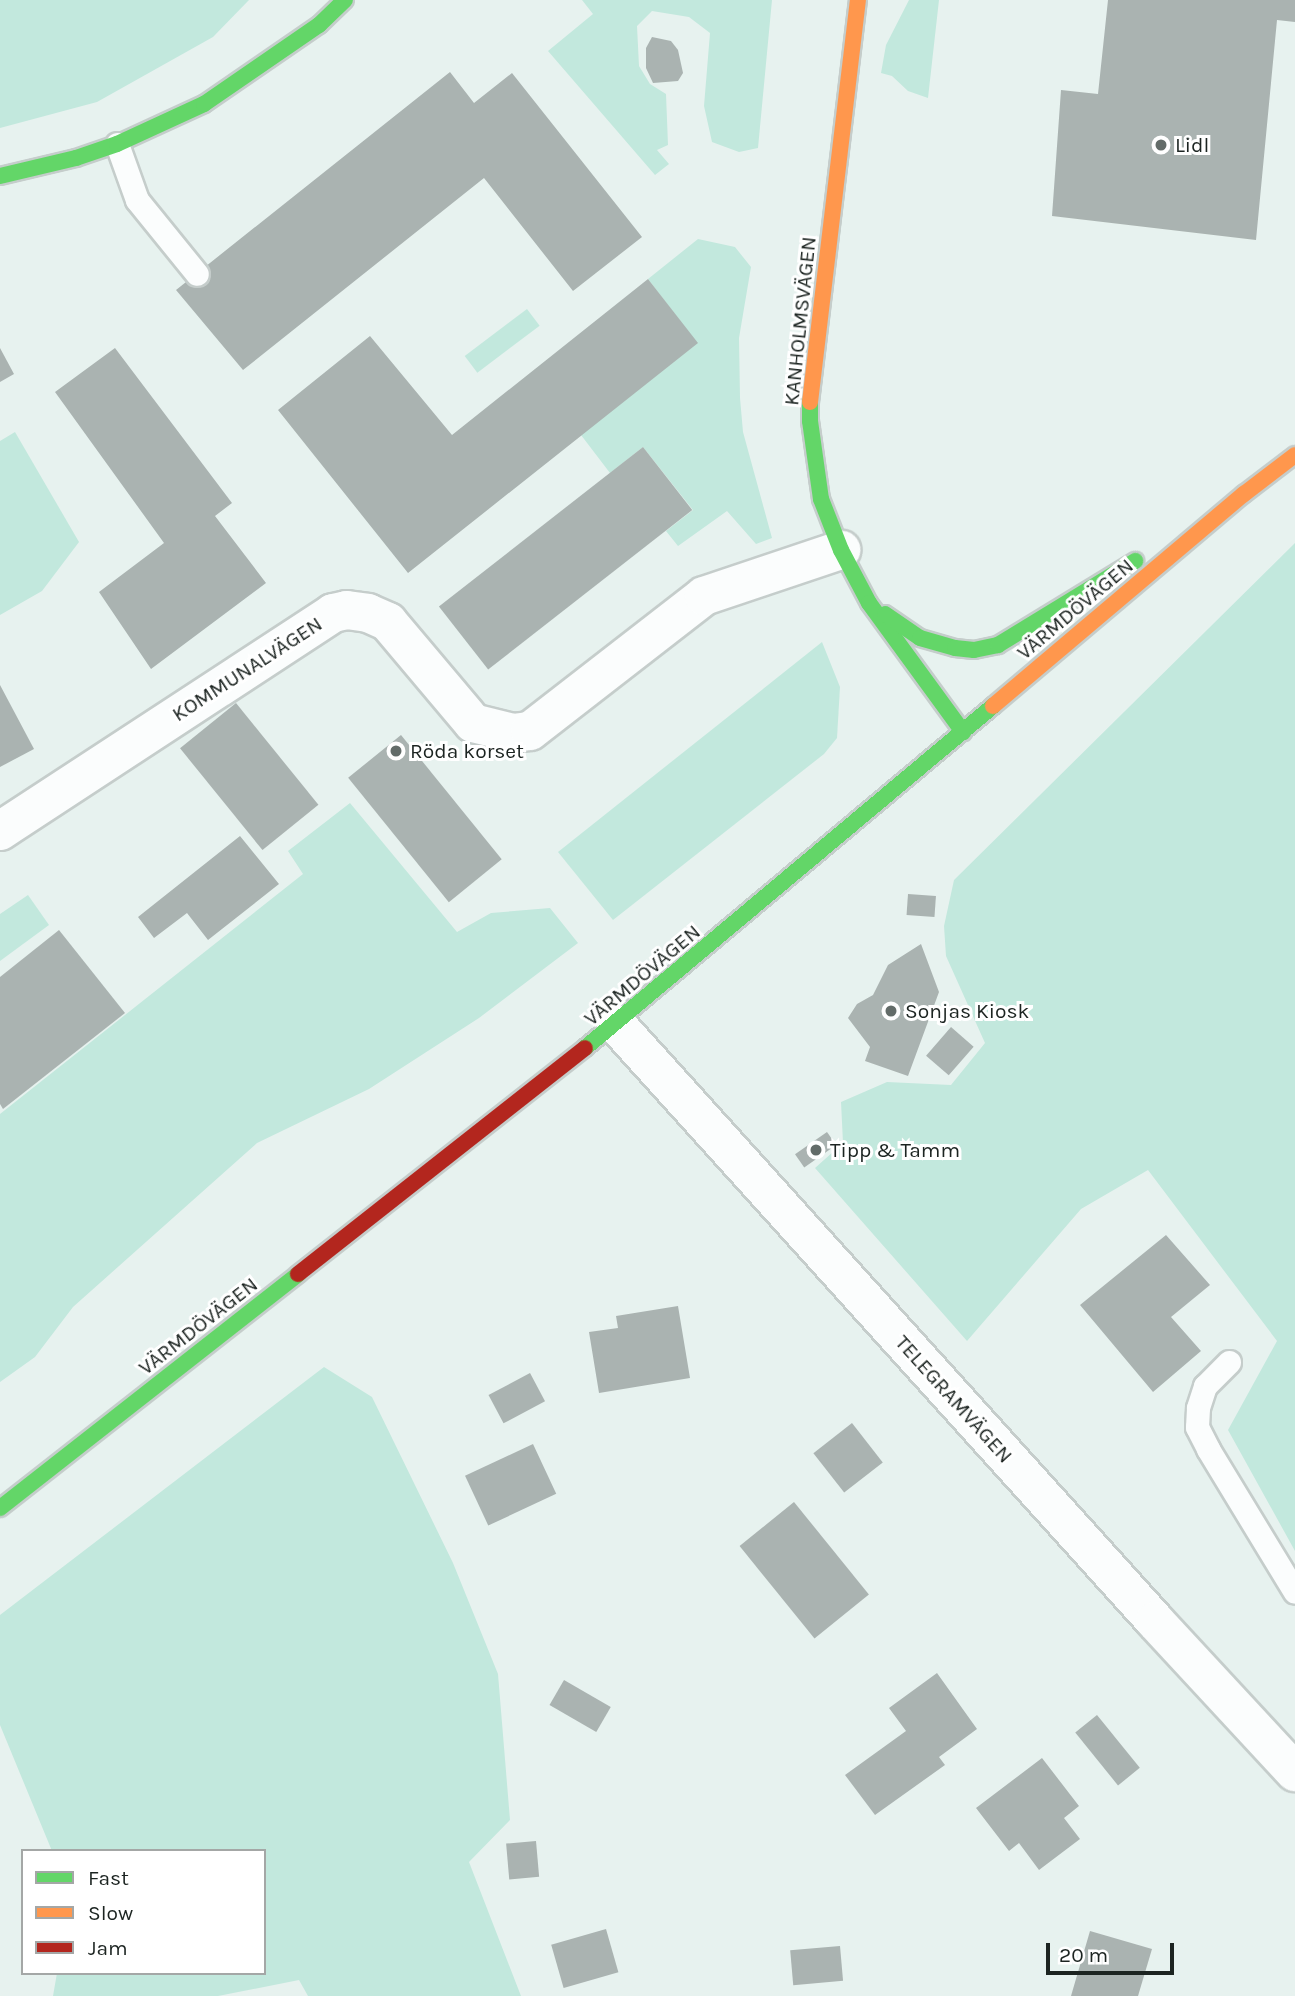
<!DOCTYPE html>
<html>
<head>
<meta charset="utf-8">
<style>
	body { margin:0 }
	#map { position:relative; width:1295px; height:1996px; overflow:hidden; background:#e7f2ef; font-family:Karla,sans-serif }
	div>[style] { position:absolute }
	.green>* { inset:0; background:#c2e8dd; transform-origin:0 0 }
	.building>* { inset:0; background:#aab3b1; transform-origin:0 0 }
	.roads { filter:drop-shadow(2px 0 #c5cdcb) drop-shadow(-2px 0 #c5cdcb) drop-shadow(0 2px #c5cdcb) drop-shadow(0 -2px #c5cdcb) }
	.lane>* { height:23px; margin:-11.5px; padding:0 11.5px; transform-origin:11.5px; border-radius:11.5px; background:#fbfdfd }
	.street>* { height:38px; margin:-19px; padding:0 19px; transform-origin:19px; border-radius:19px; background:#fbfdfd }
	.fast>* { height:16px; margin:-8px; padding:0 8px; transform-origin:8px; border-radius:8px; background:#63d668 }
	.slow>* { height:16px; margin:-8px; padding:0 8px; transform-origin:8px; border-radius:8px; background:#ff974d }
	.jam>* { height:16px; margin:-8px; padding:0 8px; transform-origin:8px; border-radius:8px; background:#b3261e }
	.dots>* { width:19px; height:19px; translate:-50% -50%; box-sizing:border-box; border:4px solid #fff; border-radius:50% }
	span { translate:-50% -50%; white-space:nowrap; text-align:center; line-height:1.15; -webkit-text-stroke:6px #fff; paint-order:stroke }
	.poi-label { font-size:21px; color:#1c2421 }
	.left { translate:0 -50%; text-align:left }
	.street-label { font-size:21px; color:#1c2421 }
	.legend { position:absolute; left:21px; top:1849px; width:245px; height:126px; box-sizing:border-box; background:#fff; border:2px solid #a4a7a6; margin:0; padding:9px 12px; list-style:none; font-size:21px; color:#1c2421 }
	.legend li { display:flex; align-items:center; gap:14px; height:35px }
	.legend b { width:35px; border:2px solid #a4a7a6 }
	.scale { position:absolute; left:1046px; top:1943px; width:128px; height:32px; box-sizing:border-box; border:4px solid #1c2421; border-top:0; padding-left:9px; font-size:21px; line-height:24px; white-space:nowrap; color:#1c2421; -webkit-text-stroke:5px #fff; paint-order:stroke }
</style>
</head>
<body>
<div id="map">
	<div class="green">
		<i style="clip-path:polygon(0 0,249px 0,213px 37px,97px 102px,0 128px)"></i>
		<i style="clip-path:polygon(582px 0,772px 0,758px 148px,739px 152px,712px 142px,704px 106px,710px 33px,689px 17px,652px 11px,637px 26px,639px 66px,650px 84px,666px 94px,668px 145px,657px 150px,669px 164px,655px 175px,548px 51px,593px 14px)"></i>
		<i style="clip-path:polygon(909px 0,939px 0,928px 98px,908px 91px,892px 76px,881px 73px,886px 45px)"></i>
		<i style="clip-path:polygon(698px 239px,735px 247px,751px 267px,739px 338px,740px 398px,743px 432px,772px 538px,756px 544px,727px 511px,678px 546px,666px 531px,693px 510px,643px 447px,610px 473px,581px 435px,697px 343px,648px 279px)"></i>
		<i style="left:527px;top:309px;width:21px;height:78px;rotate:53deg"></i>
		<i style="clip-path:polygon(15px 432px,79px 542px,42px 591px,0 615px,0 441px)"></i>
		<i style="clip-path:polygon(1295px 543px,1295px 1551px,1228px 1430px,1277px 1341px,1148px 1170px,1081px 1209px,967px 1341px,815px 1168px,843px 1143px,841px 1102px,887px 1082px,951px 1085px,985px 1043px,946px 956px,944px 926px,954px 880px)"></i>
		<i style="clip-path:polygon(822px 642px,840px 687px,837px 738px,824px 754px,613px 920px,558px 852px)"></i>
		<i style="clip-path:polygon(350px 803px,457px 932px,491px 913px,550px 908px,578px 943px,479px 1018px,369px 1089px,257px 1143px,73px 1307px,35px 1357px,0 1382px,0 1114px,303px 874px,288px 851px)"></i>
		<i style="clip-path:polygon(28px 895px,49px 925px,0 961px,0 914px)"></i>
		<i style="clip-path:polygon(324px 1367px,372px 1397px,453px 1563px,498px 1674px,510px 1820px,469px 1862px,521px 1996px,308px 1996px,299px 1980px,218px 1996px,53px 1996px,57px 1973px,264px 1973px,264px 1851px,52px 1851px,0 1725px,0 1615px)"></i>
	</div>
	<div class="building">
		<i style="clip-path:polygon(1108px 0,1295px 0,1295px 22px,1277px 20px,1256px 240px,1052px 216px,1061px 90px,1098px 94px)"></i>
		<i style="clip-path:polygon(652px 37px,671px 41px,678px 50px,683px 73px,678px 81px,653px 83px,646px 68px,646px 48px)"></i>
		<i style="clip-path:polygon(450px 72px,474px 103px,512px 73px,642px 237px,573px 291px,484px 178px,243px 370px,176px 290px)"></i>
		<i style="clip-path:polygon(648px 279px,698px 343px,408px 573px,278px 410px,370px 336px,452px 435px)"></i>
		<i style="clip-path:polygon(0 348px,14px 374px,0 382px)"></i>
		<i style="clip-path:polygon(115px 348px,232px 503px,215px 516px,266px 583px,151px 669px,99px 592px,164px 543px,55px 392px)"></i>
		<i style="left:643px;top:447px;width:80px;height:259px;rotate:52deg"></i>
		<i style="clip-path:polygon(0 685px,34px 749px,0 767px)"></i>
		<i style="left:236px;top:703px;width:131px;height:72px;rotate:51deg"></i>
		<i style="left:401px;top:735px;width:160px;height:68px;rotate:51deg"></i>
		<i style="clip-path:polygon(240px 836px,279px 884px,208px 940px,187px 913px,154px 938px,138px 917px)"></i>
		<i style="left:908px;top:894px;width:28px;height:21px;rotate:4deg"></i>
		<i style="clip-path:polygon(59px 930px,125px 1013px,3px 1109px,0 1104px,0 977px)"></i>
		<i style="clip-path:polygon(921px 944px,939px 992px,908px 1076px,865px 1061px,870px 1047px,848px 1018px,857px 1004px,873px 995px,888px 965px)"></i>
		<i style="left:951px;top:1027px;width:30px;height:38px;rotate:41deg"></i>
		<i style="left:827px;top:1132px;width:16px;height:39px;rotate:55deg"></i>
		<i style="clip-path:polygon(1166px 1235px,1210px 1285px,1171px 1317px,1201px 1351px,1153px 1392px,1080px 1305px)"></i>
		<i style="clip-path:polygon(678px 1306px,690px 1378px,599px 1393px,589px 1332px,618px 1328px,616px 1316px)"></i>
		<i style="left:530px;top:1373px;width:32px;height:47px;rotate:62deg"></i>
		<i style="left:852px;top:1423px;width:50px;height:49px;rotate:52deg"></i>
		<i style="left:533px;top:1444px;width:55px;height:75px;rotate:65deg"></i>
		<i style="left:794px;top:1502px;width:119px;height:70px;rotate:51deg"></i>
		<i style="clip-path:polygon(937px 1673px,977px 1729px,939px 1757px,945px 1765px,875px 1815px,845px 1775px,906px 1731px,889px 1708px)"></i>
		<i style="left:564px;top:1680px;width:54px;height:29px;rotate:30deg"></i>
		<i style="left:1097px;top:1715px;width:68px;height:28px;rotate:51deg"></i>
		<i style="clip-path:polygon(1042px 1758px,1079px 1806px,1064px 1818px,1080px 1839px,1039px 1870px,1019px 1843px,1009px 1851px,976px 1808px)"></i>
		<i style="left:536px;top:1841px;width:36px;height:30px;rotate:85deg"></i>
		<i style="left:606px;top:1929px;width:45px;height:57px;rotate:74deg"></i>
		<i style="clip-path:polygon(1090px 1931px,1152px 1949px,1138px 1996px,1071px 1996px)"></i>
		<i style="left:840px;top:1946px;width:35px;height:50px;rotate:85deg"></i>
	</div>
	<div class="roads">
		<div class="lane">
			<i style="left:117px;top:144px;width:59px;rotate:70.3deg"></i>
			<i style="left:137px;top:200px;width:95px;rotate:51deg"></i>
			<i style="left:1229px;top:1362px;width:34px;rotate:135deg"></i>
			<i style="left:1205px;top:1386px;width:23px;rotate:108deg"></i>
			<i style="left:1198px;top:1408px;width:19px;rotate:93deg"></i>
			<i style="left:1197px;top:1427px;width:25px;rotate:63deg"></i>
			<i style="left:1208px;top:1449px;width:167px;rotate:58.7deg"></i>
		</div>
		<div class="street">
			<i style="left:0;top:831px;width:398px;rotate:-33.2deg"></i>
			<i style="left:333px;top:613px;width:14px;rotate:-12deg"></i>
			<i style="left:347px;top:610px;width:21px;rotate:8deg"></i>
			<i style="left:368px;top:613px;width:22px;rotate:24deg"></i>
			<i style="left:388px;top:622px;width:132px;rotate:49.9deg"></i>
			<i style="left:473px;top:723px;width:41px;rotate:14deg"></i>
			<i style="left:513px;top:733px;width:17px;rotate:-7deg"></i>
			<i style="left:530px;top:731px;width:220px;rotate:-37.8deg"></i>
			<i style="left:704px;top:596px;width:145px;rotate:-18.6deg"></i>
			<i style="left:616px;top:1024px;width:804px;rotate:47.92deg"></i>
			<i style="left:1155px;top:1621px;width:206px;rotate:47.2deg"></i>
		</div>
		<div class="fast">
			<i style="left:0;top:176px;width:78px;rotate:-13.3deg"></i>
			<i style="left:76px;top:158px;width:43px;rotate:-18.9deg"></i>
			<i style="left:117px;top:144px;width:96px;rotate:-24.7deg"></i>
			<i style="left:204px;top:104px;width:140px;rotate:-34.5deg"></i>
			<i style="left:319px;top:25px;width:36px;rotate:-44deg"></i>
			<i style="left:810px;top:402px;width:19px;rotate:90deg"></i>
			<i style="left:810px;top:421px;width:79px;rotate:82deg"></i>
			<i style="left:821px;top:499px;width:55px;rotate:68.6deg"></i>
			<i style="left:841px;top:550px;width:60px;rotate:62.2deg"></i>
			<i style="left:869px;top:603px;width:160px;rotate:53.9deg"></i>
			<i style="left:885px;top:614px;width:42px;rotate:34.4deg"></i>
			<i style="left:920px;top:638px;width:36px;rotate:16deg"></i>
			<i style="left:955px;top:648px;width:19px;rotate:6deg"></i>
			<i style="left:974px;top:650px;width:25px;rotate:-12deg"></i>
			<i style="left:998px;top:645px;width:161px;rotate:-31.5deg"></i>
			<i style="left:585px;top:1048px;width:532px;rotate:-39.97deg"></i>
			<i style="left:0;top:1508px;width:379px;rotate:-38.1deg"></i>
		</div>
		<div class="slow">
			<i style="left:810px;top:402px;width:405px;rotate:-83.2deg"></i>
			<i style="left:993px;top:706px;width:329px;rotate:-40.2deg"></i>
			<i style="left:1244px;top:494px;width:64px;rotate:-37.4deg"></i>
		</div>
		<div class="jam">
			<i style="left:298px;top:1274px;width:365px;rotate:-38.2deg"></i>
		</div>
	</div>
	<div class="dots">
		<i style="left:1161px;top:145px;background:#636c69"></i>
		<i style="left:396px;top:751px;background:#636c69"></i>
		<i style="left:891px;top:1011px;background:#636c69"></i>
		<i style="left:816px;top:1150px;background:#636c69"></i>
	</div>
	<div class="poi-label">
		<span class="left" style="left:1175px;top:145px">Lidl</span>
		<span class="left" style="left:410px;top:751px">Röda korset</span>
		<span class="left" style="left:905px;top:1011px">Sonjas Kiosk</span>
		<span class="left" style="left:830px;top:1150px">Tipp &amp; Tamm</span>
	</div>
	<div class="street-label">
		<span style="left:800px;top:321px;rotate:-84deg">KANHOLMSVÄGEN</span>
		<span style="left:1075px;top:609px;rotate:-40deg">VÄRMDÖVÄGEN</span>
		<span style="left:247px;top:669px;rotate:-33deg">KOMMUNALVÄGEN</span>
		<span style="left:642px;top:975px;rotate:-40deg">VÄRMDÖVÄGEN</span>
		<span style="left:198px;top:1326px;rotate:-38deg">VÄRMDÖVÄGEN</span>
		<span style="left:954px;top:1399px;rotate:48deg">TELEGRAMVÄGEN</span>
	</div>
	<ul class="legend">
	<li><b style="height:9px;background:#63d668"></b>Fast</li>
	<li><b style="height:9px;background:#ff974d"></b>Slow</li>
	<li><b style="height:9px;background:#b3261e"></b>Jam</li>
	</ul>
	<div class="scale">20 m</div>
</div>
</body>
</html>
